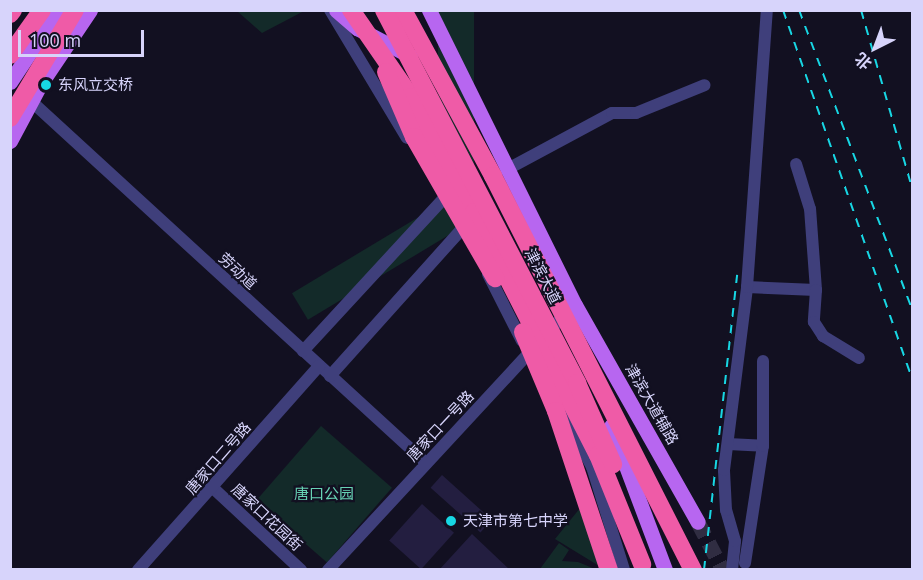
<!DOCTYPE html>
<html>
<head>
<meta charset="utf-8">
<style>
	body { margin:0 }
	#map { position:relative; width:923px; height:580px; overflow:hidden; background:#121021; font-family:"Open Sans","Noto Sans SC",sans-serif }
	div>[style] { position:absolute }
	.green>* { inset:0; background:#132a29; transform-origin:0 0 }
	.building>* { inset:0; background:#231e40; transform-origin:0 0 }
	.major-tunnel>* { height:15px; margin-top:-7.5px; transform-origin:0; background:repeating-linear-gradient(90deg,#302d42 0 15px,transparent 0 23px) }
	.minor>* { height:12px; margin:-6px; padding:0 6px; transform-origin:6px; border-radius:6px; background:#3f3f7b }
	.major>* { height:15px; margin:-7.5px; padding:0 7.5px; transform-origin:7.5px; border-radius:7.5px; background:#b766f0 }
	.highway>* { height:18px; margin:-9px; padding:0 9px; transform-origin:9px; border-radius:9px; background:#ef5ba7 }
	.rail>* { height:2px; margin-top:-1px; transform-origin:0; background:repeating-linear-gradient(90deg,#17d7e4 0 9px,transparent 0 17px) }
	.major-bridge>* { height:15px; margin:-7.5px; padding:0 7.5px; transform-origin:7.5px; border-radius:7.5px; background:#b766f0 }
	.highway-bridge>* { height:18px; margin:-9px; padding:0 9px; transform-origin:9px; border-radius:9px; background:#ef5ba7 }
	.dots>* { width:16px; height:16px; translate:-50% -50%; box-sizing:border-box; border:3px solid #121021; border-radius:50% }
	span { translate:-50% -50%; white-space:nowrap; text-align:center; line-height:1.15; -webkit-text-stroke:4.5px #121021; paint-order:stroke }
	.poi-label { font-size:15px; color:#d7d4fb }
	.left { translate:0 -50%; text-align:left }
	.street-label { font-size:15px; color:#d7d4fb }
	.park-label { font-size:15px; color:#67d3b4 }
	.frame { position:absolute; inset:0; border:12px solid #d7d4fb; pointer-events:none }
	.north { position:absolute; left:845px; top:18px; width:60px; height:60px; -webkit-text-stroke:4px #121021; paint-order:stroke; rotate:222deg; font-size:16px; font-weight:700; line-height:24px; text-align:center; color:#d7d4fb }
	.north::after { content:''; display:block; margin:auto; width:21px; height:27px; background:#d7d4fb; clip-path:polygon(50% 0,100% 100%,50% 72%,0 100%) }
	.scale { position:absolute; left:18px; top:30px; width:126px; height:27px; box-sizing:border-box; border:3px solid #d7d4fb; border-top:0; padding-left:8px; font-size:18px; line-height:21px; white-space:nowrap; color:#d7d4fb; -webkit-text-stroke:4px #121021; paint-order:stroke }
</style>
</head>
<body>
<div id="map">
	<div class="green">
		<i style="clip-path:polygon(237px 11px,304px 11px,262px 33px)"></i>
		<i style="left:438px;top:11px;width:36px;height:163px"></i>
		<i style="left:442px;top:203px;width:31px;height:175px;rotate:59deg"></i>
		<i style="left:321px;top:426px;width:94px;height:99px;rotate:41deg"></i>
		<i style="clip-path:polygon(585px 502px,604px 569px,555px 539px)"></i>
		<i style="clip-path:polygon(559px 543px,569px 550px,562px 561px,578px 562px,595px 569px,540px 569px)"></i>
	</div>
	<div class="building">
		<i style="left:442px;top:475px;width:67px;height:17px;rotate:42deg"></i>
		<i style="left:422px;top:504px;width:43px;height:49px;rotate:42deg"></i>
		<i style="clip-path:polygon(472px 534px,510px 570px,439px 570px)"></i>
	</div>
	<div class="major-tunnel">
		<i style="left:698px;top:522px;width:54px;rotate:62.5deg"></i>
	</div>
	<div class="minor">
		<i style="left:330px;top:10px;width:149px;rotate:59deg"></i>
		<i style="left:31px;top:101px;width:536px;rotate:42.5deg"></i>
		<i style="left:506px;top:170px;width:120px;rotate:-28.3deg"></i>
		<i style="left:612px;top:113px;width:24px"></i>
		<i style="left:636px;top:113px;width:74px;rotate:-22.1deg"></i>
		<i style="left:488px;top:274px;width:75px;rotate:63.1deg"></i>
		<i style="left:747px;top:287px;width:69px;rotate:2.5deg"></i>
		<i style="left:816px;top:290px;width:81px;rotate:-94.2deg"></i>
		<i style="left:810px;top:209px;width:47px;rotate:-107.3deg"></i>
		<i style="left:816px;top:290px;width:32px;rotate:94deg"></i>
		<i style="left:814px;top:322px;width:17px;rotate:57deg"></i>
		<i style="left:823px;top:336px;width:42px;rotate:31.4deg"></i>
		<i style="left:303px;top:351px;width:208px;rotate:-47.3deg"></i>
		<i style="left:330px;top:376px;width:198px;rotate:-48.1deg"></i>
		<i style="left:560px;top:405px;width:70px;rotate:62.7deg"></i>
		<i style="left:592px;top:467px;width:108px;rotate:72.7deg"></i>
		<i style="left:728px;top:444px;width:35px;rotate:3deg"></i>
		<i style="left:212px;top:487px;width:122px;rotate:43deg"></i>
		<i style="left:745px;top:563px;width:118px;rotate:-81.3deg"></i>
		<i style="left:763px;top:446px;width:85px;rotate:-90deg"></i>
		<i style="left:138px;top:570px;width:273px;rotate:-48.4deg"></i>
		<i style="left:328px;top:570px;width:353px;rotate:-47.2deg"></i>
		<i style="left:732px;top:570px;width:29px;rotate:-84deg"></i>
		<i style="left:735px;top:541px;width:32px;rotate:-106deg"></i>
		<i style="left:726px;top:510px;width:40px;rotate:-92.9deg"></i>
		<i style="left:724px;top:470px;width:184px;rotate:-82.8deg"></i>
		<i style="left:747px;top:287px;width:278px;rotate:-85.9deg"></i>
	</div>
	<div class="major">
		<i style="left:336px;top:10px;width:28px;rotate:41deg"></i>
		<i style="left:357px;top:28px;width:60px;rotate:27.8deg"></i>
		<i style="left:429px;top:10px;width:329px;rotate:63.7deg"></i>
		<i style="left:575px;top:305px;width:249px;rotate:60.5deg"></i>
		<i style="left:10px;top:141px;width:66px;rotate:-61.9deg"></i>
		<i style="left:41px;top:83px;width:88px;rotate:-56.1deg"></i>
		<i style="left:611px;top:426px;width:154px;rotate:69.4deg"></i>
	</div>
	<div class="highway">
		<i style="left:403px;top:10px;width:189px;rotate:61.5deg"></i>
	</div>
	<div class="rail">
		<i style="left:783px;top:10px;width:390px;rotate:70.7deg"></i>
		<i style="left:799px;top:10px;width:320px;rotate:69.3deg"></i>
		<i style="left:861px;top:10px;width:185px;rotate:74deg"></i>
		<i style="left:704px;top:570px;width:297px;rotate:-83.6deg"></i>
	</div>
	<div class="major-bridge">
		<i style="left:10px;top:82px;width:87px;rotate:-56.3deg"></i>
	</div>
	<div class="highway-bridge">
		<i style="left:351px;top:10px;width:106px;rotate:55.4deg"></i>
		<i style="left:411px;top:97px;width:131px;rotate:61.3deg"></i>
		<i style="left:474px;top:212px;width:273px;rotate:63deg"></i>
		<i style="left:598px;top:455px;width:118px;rotate:68deg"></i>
		<i style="left:384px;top:10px;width:420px;rotate:62.6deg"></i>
		<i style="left:577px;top:383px;width:89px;rotate:66deg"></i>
		<i style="left:10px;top:14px;width:5px;rotate:-53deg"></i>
		<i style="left:10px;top:55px;width:55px;rotate:-54.6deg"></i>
		<i style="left:386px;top:72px;width:71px;rotate:66.7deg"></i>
		<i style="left:414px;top:137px;width:163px;rotate:60.1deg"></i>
		<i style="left:10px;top:118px;width:126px;rotate:-59deg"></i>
		<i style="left:493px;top:176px;width:442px;rotate:63.1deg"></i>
		<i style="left:523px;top:332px;width:86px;rotate:67.3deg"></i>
		<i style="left:556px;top:411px;width:168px;rotate:71.6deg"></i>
	</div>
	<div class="dots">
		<i style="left:46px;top:85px;background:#17d7e4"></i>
		<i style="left:451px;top:521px;background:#17d7e4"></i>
	</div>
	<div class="poi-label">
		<span class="left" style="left:58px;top:85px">东风立交桥</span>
		<span class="left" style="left:463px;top:521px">天津市第七中学</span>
	</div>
	<div class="street-label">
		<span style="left:238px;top:271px;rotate:43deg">劳动道</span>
		<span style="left:543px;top:276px;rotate:63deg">津滨大道</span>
		<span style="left:652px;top:404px;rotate:60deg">津滨大道辅路</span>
		<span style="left:440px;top:426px;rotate:-47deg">唐家口一号路</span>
		<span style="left:218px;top:458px;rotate:-49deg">唐家口二号路</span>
		<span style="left:267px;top:517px;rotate:43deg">唐家口花园街</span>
	</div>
	<div class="park-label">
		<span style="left:324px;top:494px">唐口公园</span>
	</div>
	<div class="frame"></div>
	<div class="north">北</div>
	<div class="scale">100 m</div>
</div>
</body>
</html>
